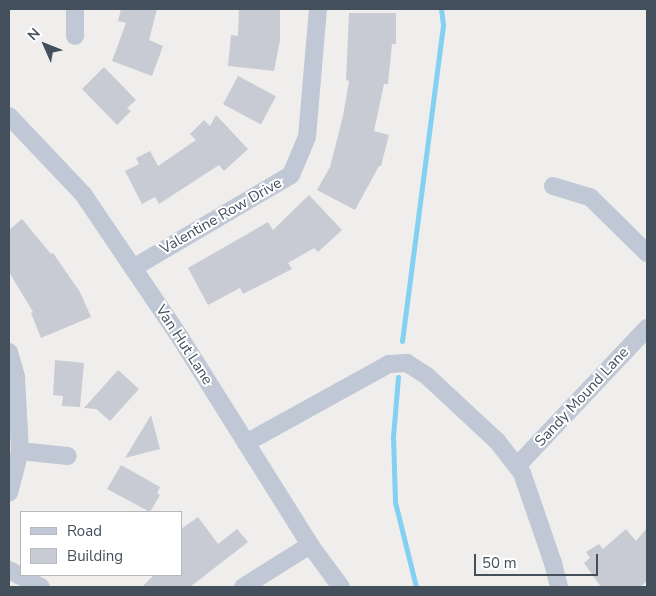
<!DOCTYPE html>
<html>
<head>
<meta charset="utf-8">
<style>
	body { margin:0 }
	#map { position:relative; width:656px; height:596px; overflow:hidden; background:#f0eded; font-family:"Nunito Sans",sans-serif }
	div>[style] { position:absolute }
	.stream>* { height:5px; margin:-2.5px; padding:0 2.5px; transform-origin:2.5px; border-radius:2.5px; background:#82d1f1 }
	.building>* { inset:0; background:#c8cbd3; transform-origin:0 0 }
	.minor>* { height:18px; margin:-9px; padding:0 9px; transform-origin:9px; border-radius:9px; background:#bfc8d4 }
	span { translate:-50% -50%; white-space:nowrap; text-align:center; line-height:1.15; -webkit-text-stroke:4px #fff; paint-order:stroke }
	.street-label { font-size:15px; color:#444f5c }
	.frame { position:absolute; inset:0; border:10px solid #444f5c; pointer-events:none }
	.legend { position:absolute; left:20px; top:511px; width:162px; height:65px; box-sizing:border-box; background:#fff; border:1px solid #b4b9be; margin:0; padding:6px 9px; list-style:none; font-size:15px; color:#444f5c }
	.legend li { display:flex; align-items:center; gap:10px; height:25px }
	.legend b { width:25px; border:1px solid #b4b9be }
	.north { position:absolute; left:20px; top:20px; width:50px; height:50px; -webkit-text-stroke:4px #fff; paint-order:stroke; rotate:314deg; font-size:14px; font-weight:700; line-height:20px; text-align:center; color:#444f5c }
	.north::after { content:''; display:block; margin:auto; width:18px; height:22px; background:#444f5c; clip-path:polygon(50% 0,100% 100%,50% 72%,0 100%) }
	.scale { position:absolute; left:474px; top:554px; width:124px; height:22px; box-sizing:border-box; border:2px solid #444f5c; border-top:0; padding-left:6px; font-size:15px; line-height:18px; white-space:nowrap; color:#444f5c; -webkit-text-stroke:4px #fff; paint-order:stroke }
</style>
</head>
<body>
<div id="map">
	<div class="stream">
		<i style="left:402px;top:341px;width:319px;rotate:-82.6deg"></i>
		<i style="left:443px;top:25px;width:16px;rotate:-97deg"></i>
		<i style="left:398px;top:377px;width:60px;rotate:94.8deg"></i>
		<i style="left:393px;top:437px;width:65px;rotate:88.2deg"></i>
		<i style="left:395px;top:502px;width:88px;rotate:76.1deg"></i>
	</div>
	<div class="building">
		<i style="clip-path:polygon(121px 9px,157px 9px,149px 40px,163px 46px,152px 76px,112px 61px,126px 23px,118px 21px)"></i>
		<i style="clip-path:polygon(239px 9px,280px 9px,280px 40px,274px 71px,228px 66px,231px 35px,238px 36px)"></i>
		<i style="clip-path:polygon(349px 13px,396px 13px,396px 44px,392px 44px,388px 84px,384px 84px,374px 131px,389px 135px,381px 166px,379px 166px,355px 210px,317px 190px,330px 167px,343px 116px,349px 81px,346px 80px)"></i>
		<i style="clip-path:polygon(104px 67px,136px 100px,127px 108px,131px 111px,117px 125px,82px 89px)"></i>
		<i style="left:238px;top:76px;width:43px;height:32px;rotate:28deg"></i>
		<i style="clip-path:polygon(216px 115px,248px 149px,224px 171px,219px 165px,159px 204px,155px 197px,142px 204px,125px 171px,139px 164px,136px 158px,150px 151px,158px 166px,196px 140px,190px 134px,204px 120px,210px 126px)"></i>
		<i style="clip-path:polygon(309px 195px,342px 230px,318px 252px,314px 248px,288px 263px,292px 269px,243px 294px,240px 288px,208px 305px,188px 268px,268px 222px,273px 230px)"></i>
		<i style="clip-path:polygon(22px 219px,51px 254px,53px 253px,80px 292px,91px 317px,41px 338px,31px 313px,33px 312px,9px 272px,9px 230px)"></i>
		<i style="clip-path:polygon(55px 360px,84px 363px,80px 407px,62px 406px,63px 396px,53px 395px)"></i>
		<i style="clip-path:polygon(118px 370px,139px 389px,110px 421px,96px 409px,84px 408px)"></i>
		<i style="clip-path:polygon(151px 415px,160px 449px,125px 458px)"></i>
		<i style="clip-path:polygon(121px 465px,160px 487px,157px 493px,160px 495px,150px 512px,107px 489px)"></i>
		<i style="clip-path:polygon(198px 517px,218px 544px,237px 529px,248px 542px,190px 587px,142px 587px,154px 575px,181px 575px,181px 529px)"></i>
		<i style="clip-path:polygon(647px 528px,647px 581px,640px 587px,601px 587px,584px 563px,590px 558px,586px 552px,599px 544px,603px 549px,626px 529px,636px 541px)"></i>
	</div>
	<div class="minor">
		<i style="left:75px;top:36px;width:27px;rotate:-90deg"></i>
		<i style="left:9px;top:116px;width:108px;rotate:46.5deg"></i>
		<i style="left:83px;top:194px;width:175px;rotate:55.9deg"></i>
		<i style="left:181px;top:339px;width:243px;rotate:57.9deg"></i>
		<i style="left:310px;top:545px;width:52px;rotate:53.6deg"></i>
		<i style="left:553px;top:186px;width:39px;rotate:17deg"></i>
		<i style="left:590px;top:197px;width:80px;rotate:44.5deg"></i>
		<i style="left:133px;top:268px;width:183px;rotate:-30.5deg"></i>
		<i style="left:291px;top:175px;width:41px;rotate:-67.2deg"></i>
		<i style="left:307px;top:137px;width:128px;rotate:-85.1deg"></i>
		<i style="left:9px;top:352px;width:26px;rotate:74deg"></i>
		<i style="left:16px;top:377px;width:74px;rotate:86.9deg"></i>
		<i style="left:20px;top:451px;width:43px;rotate:104.7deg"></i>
		<i style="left:246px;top:443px;width:163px;rotate:-28.9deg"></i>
		<i style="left:389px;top:364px;width:18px;rotate:-3deg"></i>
		<i style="left:407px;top:363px;width:24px;rotate:33deg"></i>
		<i style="left:427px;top:376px;width:96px;rotate:42.9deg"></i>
		<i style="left:497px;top:441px;width:41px;rotate:52deg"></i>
		<i style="left:522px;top:473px;width:95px;rotate:71deg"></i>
		<i style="left:553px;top:563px;width:25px;rotate:76deg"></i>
		<i style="left:20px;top:451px;width:48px;rotate:5.9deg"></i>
		<i style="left:517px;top:466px;width:190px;rotate:-46.7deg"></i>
		<i style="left:9px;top:570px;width:36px;rotate:28deg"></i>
		<i style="left:243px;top:587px;width:79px;rotate:-32.1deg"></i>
	</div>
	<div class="street-label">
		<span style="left:221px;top:216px;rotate:-30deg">Valentine Row Drive</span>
		<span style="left:184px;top:345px;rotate:57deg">Van Hut Lane</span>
		<span style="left:582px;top:397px;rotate:-47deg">Sandy Mound Lane</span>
	</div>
	<div class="frame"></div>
	<ul class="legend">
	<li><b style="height:6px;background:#bfc8d4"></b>Road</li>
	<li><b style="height:14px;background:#c8cbd3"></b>Building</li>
	</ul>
	<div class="north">N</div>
	<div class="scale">50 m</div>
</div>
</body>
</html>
